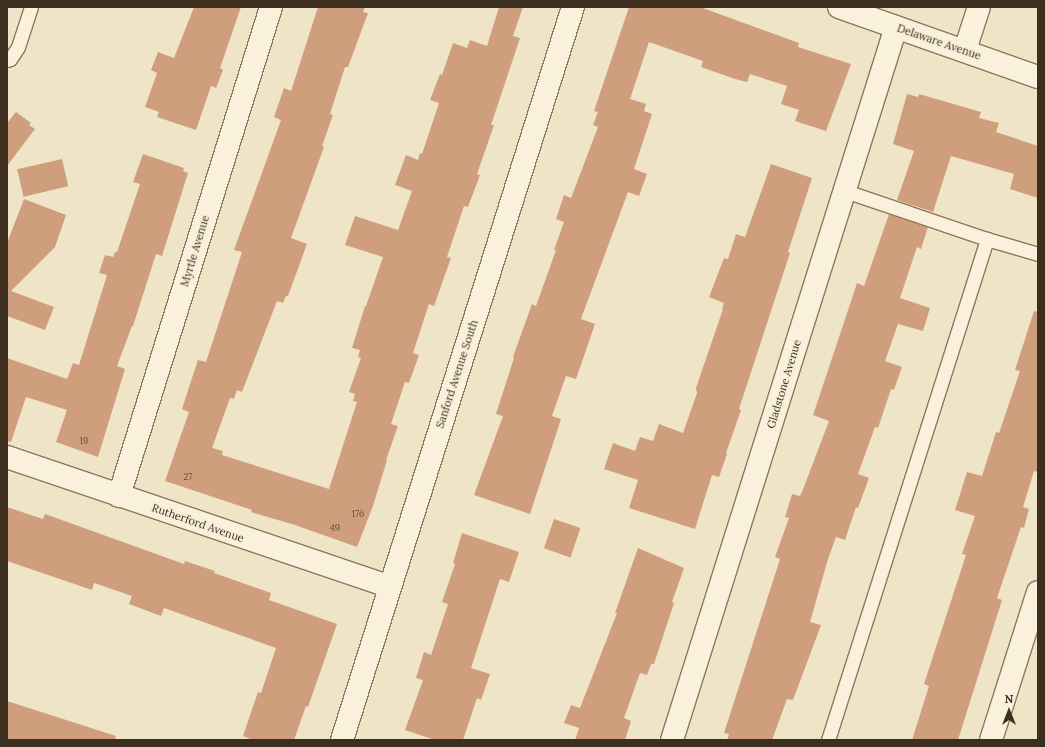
<!DOCTYPE html>
<html>
<head>
<meta charset="utf-8">
<style>
	body { margin:0 }
	#map { position:relative; width:1045px; height:747px; overflow:hidden; background:#f0e4c8; font-family:Lora,serif }
	div>[style] { position:absolute }
	.building>* { inset:0; background:#cf9f7d; transform-origin:0 0 }
	.roads { filter:drop-shadow(1px 0 #8d765c) drop-shadow(-1px 0 #8d765c) drop-shadow(0 1px #8d765c) drop-shadow(0 -1px #8d765c) }
	.lane>* { height:13px; margin:-6.5px; padding:0 6.5px; transform-origin:6.5px; border-radius:6.5px; background:#faf1dc }
	.street>* { height:22px; margin:-11px; padding:0 11px; transform-origin:11px; border-radius:11px; background:#faf1dc }
	.secondary>* { height:22px; margin:-11px; padding:0 11px; transform-origin:11px; border-radius:11px; background:#faf1dc }
	span { translate:-50% -50%; white-space:nowrap; text-align:center; line-height:1.15; -webkit-text-stroke:3.5px #f7eed8; paint-order:stroke }
	.number-label { font-size:9px; color:#624a37 }
	.number-label span { -webkit-text-stroke-width:0 }
	.street-label { font-size:11px; color:#3d2e20 }
	.frame { position:absolute; inset:0; border:8px solid #3d2e20; pointer-events:none }
	.north { position:absolute; left:989px; top:691px; width:40px; height:40px; -webkit-text-stroke:3px #f7eed8; paint-order:stroke; rotate:0deg; font-size:11px; font-weight:700; line-height:16px; text-align:center; color:#3d2e20 }
	.north::after { content:''; display:block; margin:auto; width:14px; height:18px; background:#3d2e20; clip-path:polygon(50% 0,100% 100%,50% 72%,0 100%) }
</style>
</head>
<body>
<div id="map">
	<div class="building">
		<i style="clip-path:polygon(194px 7px,241px 7px,220px 68px,223px 70px,216px 88px,211px 86px,196px 130px,157px 117px,159px 112px,145px 107px,157px 73px,151px 70px,158px 52px,174px 58px)"></i>
		<i style="clip-path:polygon(318px 7px,365px 7px,363px 12px,368px 13px,348px 67px,345px 67px,330px 114px,333px 115px,322px 146px,324px 147px,291px 238px,307px 244px,288px 296px,286px 296px,283px 303px,277px 301px,242px 392px,237px 390px,234px 399px,230px 398px,212px 448px,223px 451px,222px 455px,329px 489px,357px 402px,353px 401px,355px 394px,349px 392px,361px 358px,358px 357px,360px 350px,352px 348px,365px 306px,366px 306px,383px 257px,345px 245px,355px 216px,398px 230px,412px 191px,395px 185px,406px 155px,418px 160px,420px 153px,422px 154px,439px 103px,430px 100px,440px 74px,442px 75px,453px 43px,467px 48px,470px 40px,487px 46px,499px 7px,523px 7px,513px 36px,520px 38px,491px 125px,494px 125px,477px 174px,480px 175px,468px 207px,464px 206px,447px 257px,451px 258px,434px 306px,429px 304px,413px 353px,419px 355px,409px 383px,405px 382px,391px 424px,398px 426px,386px 460px,387px 460px,373px 506px,357px 547px,295px 525px,251px 512px,252px 510px,165px 481px,189px 412px,182px 409px,190px 384px,198px 360px,206px 362px,242px 252px,234px 250px,281px 120px,274px 117px,284px 88px,291px 91px)"></i>
		<i style="clip-path:polygon(629px 7px,700px 7px,799px 43px,798px 47px,851px 64px,826px 131px,795px 121px,799px 110px,781px 104px,787px 86px,750px 74px,747px 82px,735px 79px,701px 67px,703px 61px,649px 42px,630px 99px,646px 104px,644px 111px,652px 114px,634px 169px,647px 174px,639px 196px,628px 192px,581px 319px,595px 324px,576px 379px,566px 376px,552px 416px,561px 419px,530px 514px,474px 495px,503px 416px,496px 414px,514px 358px,513px 357px,532px 304px,536px 306px,556px 250px,554px 250px,564px 222px,556px 219px,564px 195px,571px 198px,598px 127px,593px 125px,598px 112px,594px 111px)"></i>
		<i style="clip-path:polygon(907px 94px,918px 97px,919px 94px,981px 112px,979px 118px,999px 123px,996px 132px,1038px 146px,1038px 198px,1010px 189px,1014px 174px,951px 156px,933px 212px,897px 200px,914px 151px,893px 144px)"></i>
		<i style="clip-path:polygon(16px 112px,31px 123px,29px 125px,35px 129px,7px 166px,7px 123px)"></i>
		<i style="clip-path:polygon(143px 154px,184px 168px,183px 171px,188px 173px,162px 256px,156px 254px,133px 326px,132px 326px,117px 366px,125px 369px,98px 457px,56px 442px,67px 410px,26px 397px,11px 442px,7px 441px,7px 358px,67px 379px,73px 363px,79px 365px,107px 275px,99px 273px,105px 255px,113px 257px,115px 252px,117px 252px,140px 184px,133px 182px)"></i>
		<i style="left:62px;top:159px;width:28px;height:46px;rotate:77deg"></i>
		<i style="clip-path:polygon(771px 164px,812px 178px,788px 252px,790px 253px,739px 409px,741px 410px,726px 453px,727px 454px,719px 477px,712px 475px,695px 529px,629px 508px,638px 480px,604px 469px,613px 443px,635px 451px,640px 437px,653px 441px,659px 424px,683px 433px,697px 393px,696px 388px,723px 309px,722px 309px,724px 303px,709px 297px,724px 258px,728px 259px,736px 234px,745px 237px)"></i>
		<i style="clip-path:polygon(24px 199px,66px 215px,55px 247px,11px 291px,54px 307px,45px 330px,7px 316px,7px 243px)"></i>
		<i style="clip-path:polygon(889px 214px,928px 227px,921px 249px,917px 247px,900px 298px,930px 308px,923px 331px,898px 324px,885px 361px,902px 367px,894px 390px,891px 389px,878px 428px,875px 427px,858px 474px,869px 478px,858px 508px,856px 507px,845px 540px,836px 537px,828px 559px,810px 622px,821px 625px,793px 700px,787px 699px,772px 740px,727px 740px,729px 734px,724px 733px,780px 559px,775px 557px,789px 518px,785px 517px,792px 494px,800px 496px,802px 492px,829px 421px,813px 415px,857px 283px,864px 286px)"></i>
		<i style="clip-path:polygon(1034px 311px,1038px 312px,1038px 472px,1034px 471px,1023px 507px,1029px 509px,1024px 528px,1021px 527px,997px 598px,1002px 600px,958px 740px,912px 740px,929px 686px,924px 684px,966px 555px,962px 554px,975px 516px,955px 510px,967px 472px,982px 476px,996px 432px,999px 433px,1020px 371px,1015px 370px)"></i>
		<i style="clip-path:polygon(7px 507px,43px 519px,45px 514px,184px 564px,185px 561px,215px 571px,214px 573px,271px 593px,269px 600px,337px 624px,308px 707px,306px 706px,294px 740px,253px 740px,243px 736px,258px 692px,261px 693px,276px 648px,164px 608px,161px 616px,129px 604px,132px 596px,94px 583px,92px 590px,7px 561px)"></i>
		<i style="left:554px;top:519px;width:28px;height:31px;rotate:19deg"></i>
		<i style="clip-path:polygon(462px 533px,519px 552px,509px 582px,500px 579px,471px 668px,490px 674px,481px 700px,477px 698px,463px 740px,435px 740px,405px 730px,423px 680px,416px 678px,424px 652px,431px 655px,448px 604px,442px 602px,455px 564px,453px 563px)"></i>
		<i style="clip-path:polygon(638px 548px,684px 568px,672px 602px,674px 603px,654px 664px,651px 664px,647px 675px,640px 673px,624px 718px,631px 721px,625px 740px,575px 740px,579px 728px,564px 723px,571px 705px,580px 708px,617px 613px,615px 613px)"></i>
		<i style="clip-path:polygon(7px 701px,116px 736px,115px 740px,7px 740px)"></i>
	</div>
	<div class="roads">
		<div class="lane">
			<i style="left:7px;top:60px;width:3px;rotate:-18deg"></i>
			<i style="left:10px;top:59px;width:14px;rotate:-56deg"></i>
			<i style="left:18px;top:47px;width:42px;rotate:-72deg"></i>
			<i style="left:845px;top:191px;width:150px;rotate:18.7deg"></i>
			<i style="left:828px;top:740px;width:526px;rotate:-72.39deg"></i>
			<i style="left:987px;top:239px;width:53px;rotate:16.4deg"></i>
		</div>
		<div class="street">
			<i style="left:965px;top:50px;width:45px;rotate:-72deg"></i>
			<i style="left:7px;top:457px;width:404px;rotate:18.7deg"></i>
			<i style="left:119px;top:496px;width:512px;rotate:-72.73deg"></i>
			<i style="left:342px;top:740px;width:769px;rotate:-72.51deg"></i>
			<i style="left:672px;top:740px;width:747px;rotate:-72.56deg"></i>
			<i style="left:991px;top:740px;width:155px;rotate:-72.4deg"></i>
		</div>
		<div class="secondary">
			<i style="left:839px;top:7px;width:211px;rotate:19.4deg"></i>
		</div>
	</div>
	<div class="number-label">
		<span style="left:84px;top:441px">19</span>
		<span style="left:188px;top:477px">27</span>
		<span style="left:358px;top:514px">176</span>
		<span style="left:335px;top:528px">49</span>
	</div>
	<div class="street-label">
		<span style="left:939px;top:42px;rotate:19deg">Delaware Avenue</span>
		<span style="left:195px;top:251px;rotate:-73deg">Myrtle Avenue</span>
		<span style="left:457px;top:374px;rotate:-72deg">Sanford Avenue South</span>
		<span style="left:784px;top:384px;rotate:-73deg">Gladstone Avenue</span>
		<span style="left:198px;top:523px;rotate:19deg">Rutherford Avenue</span>
	</div>
	<div class="frame"></div>
	<div class="north">N</div>
</div>
</body>
</html>
